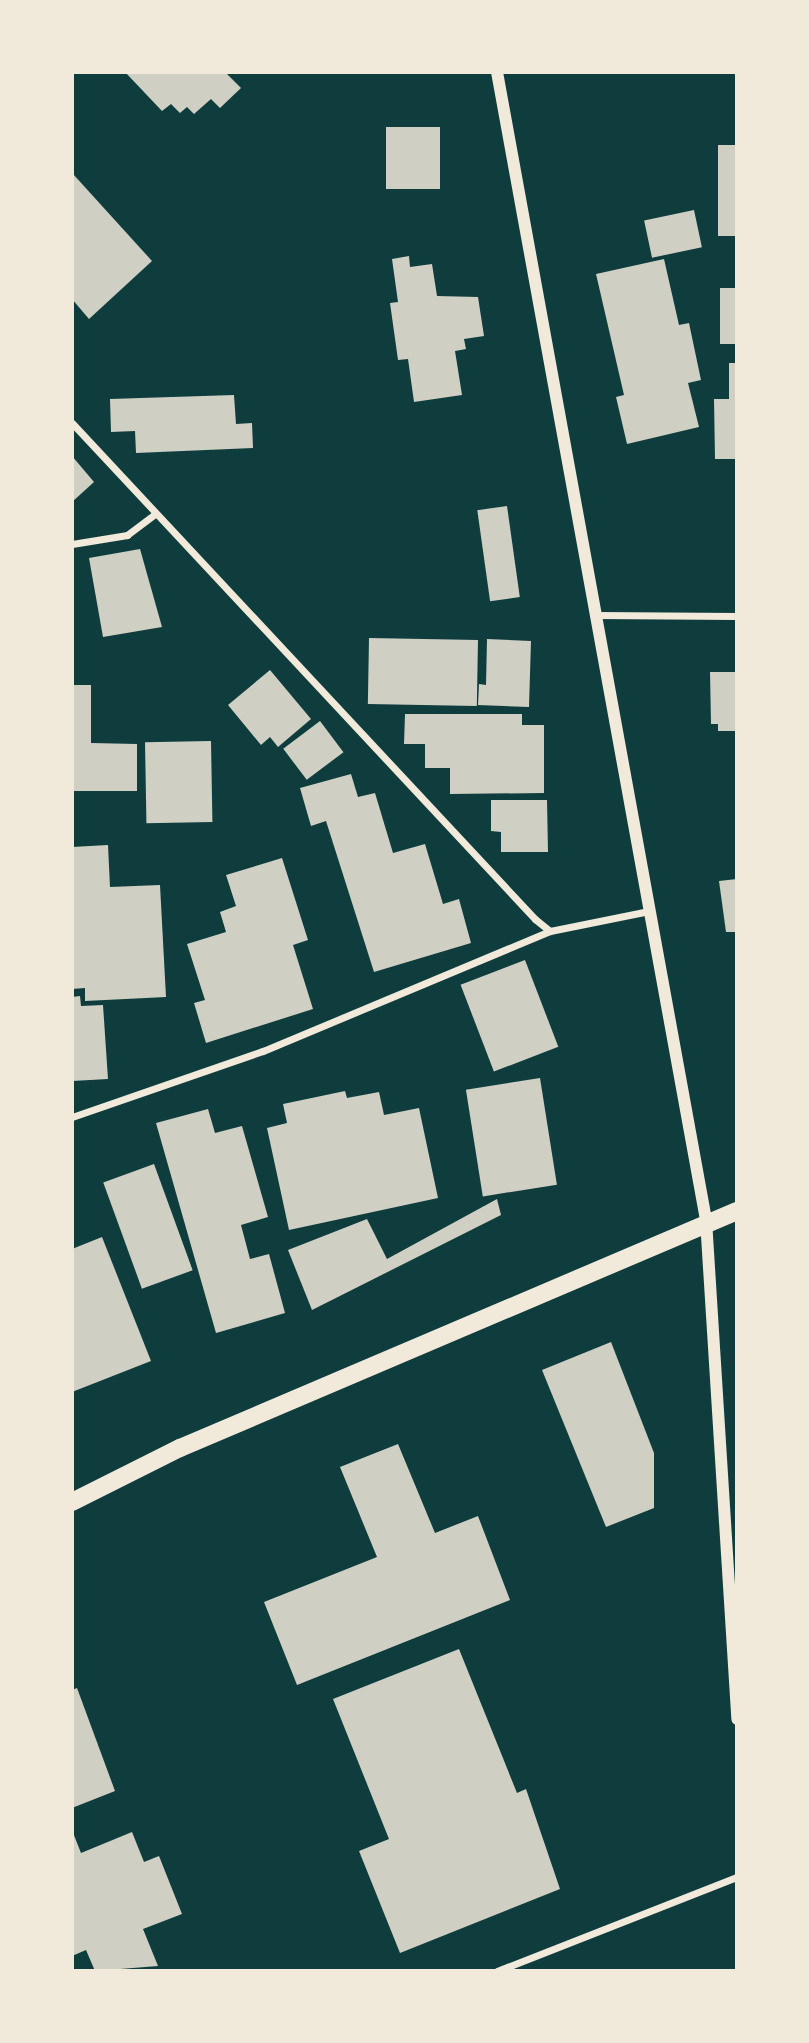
<!DOCTYPE html>
<html>
<head>
<meta charset="utf-8">
<style>
	body { margin:0 }
	#map { position:relative; width:809px; height:2043px; overflow:hidden; background:#0f3d3e; font-family:Poppins,sans-serif }
	div>[style] { position:absolute }
	.building>* { inset:0; background:#cfcfc3; transform-origin:0 0 }
	.minor>* { height:7px; margin:-3.5px; padding:0 3.5px; transform-origin:3.5px; border-radius:3.5px; background:#f1e9da }
	.tertiary>* { height:12px; margin:-6px; padding:0 6px; transform-origin:6px; border-radius:6px; background:#f1e9da }
	.primary>* { height:18px; margin:-9px; padding:0 9px; transform-origin:9px; border-radius:9px; background:#f1e9da }
	span { translate:-50% -50%; white-space:nowrap; text-align:center; line-height:1.15; -webkit-text-stroke:5px #f1e9da; paint-order:stroke }
	.frame { position:absolute; inset:0; border:74px solid #f1e9da; pointer-events:none }
</style>
</head>
<body>
<div id="map">
	<div class="building">
		<i style="clip-path:polygon(125px 72px,225px 72px,241px 88px,220px 108px,211px 99px,194px 114px,187px 107px,180px 113px,171px 104px,162px 111px)"></i>
		<i style="left:386px;top:127px;width:54px;height:62px"></i>
		<i style="left:718px;top:145px;width:19px;height:91px"></i>
		<i style="clip-path:polygon(73px 174px,152px 261px,89px 319px,72px 299px)"></i>
		<i style="left:694px;top:210px;width:38px;height:51px;rotate:78deg"></i>
		<i style="clip-path:polygon(409px 256px,410px 267px,432px 264px,437px 296px,478px 297px,484px 336px,464px 339px,466px 349px,455px 351px,462px 395px,414px 402px,408px 359px,398px 360px,390px 303px,398px 302px,392px 259px)"></i>
		<i style="clip-path:polygon(664px 259px,679px 325px,689px 323px,701px 380px,688px 383px,699px 427px,627px 444px,616px 397px,624px 395px,596px 274px)"></i>
		<i style="left:720px;top:288px;width:17px;height:56px"></i>
		<i style="clip-path:polygon(729px 363px,737px 363px,737px 459px,715px 459px,714px 399px,729px 399px)"></i>
		<i style="clip-path:polygon(234px 395px,236px 424px,252px 423px,253px 448px,136px 453px,135px 431px,111px 432px,110px 399px)"></i>
		<i style="clip-path:polygon(72px 456px,94px 482px,72px 502px)"></i>
		<i style="left:507px;top:506px;width:92px;height:30px;rotate:82deg"></i>
		<i style="clip-path:polygon(140px 549px,162px 627px,103px 637px,89px 558px)"></i>
		<i style="left:369px;top:638px;width:109px;height:66px;rotate:1deg"></i>
		<i style="clip-path:polygon(487px 639px,531px 641px,529px 707px,478px 705px,479px 684px,486px 685px)"></i>
		<i style="clip-path:polygon(270px 670px,311px 719px,278px 747px,270px 737px,261px 745px,228px 705px)"></i>
		<i style="clip-path:polygon(710px 672px,737px 672px,737px 731px,718px 731px,718px 724px,711px 724px)"></i>
		<i style="clip-path:polygon(72px 685px,91px 685px,91px 743px,137px 744px,137px 791px,72px 791px)"></i>
		<i style="clip-path:polygon(405px 714px,522px 714px,522px 725px,544px 725px,544px 793px,450px 794px,450px 768px,425px 768px,425px 744px,404px 744px)"></i>
		<i style="left:320px;top:721px;width:39px;height:46px;rotate:53deg"></i>
		<i style="left:211px;top:741px;width:81px;height:66px;rotate:89deg"></i>
		<i style="clip-path:polygon(351px 774px,358px 797px,375px 793px,393px 853px,425px 844px,443px 904px,459px 899px,471px 943px,374px 972px,326px 821px,311px 826px,300px 788px)"></i>
		<i style="clip-path:polygon(491px 800px,547px 800px,548px 852px,501px 852px,501px 832px,491px 831px)"></i>
		<i style="clip-path:polygon(108px 845px,110px 887px,160px 885px,166px 997px,85px 1001px,85px 988px,72px 989px,72px 847px)"></i>
		<i style="clip-path:polygon(282px 858px,308px 940px,293px 945px,313px 1009px,206px 1043px,194px 1003px,205px 1000px,187px 944px,226px 932px,220px 912px,236px 906px,226px 875px)"></i>
		<i style="clip-path:polygon(737px 879px,737px 932px,726px 932px,719px 881px)"></i>
		<i style="left:525px;top:960px;width:93px;height:69px;rotate:69deg"></i>
		<i style="clip-path:polygon(80px 996px,81px 1006px,103px 1005px,108px 1079px,72px 1081px,72px 997px)"></i>
		<i style="left:540px;top:1078px;width:108px;height:75px;rotate:81deg"></i>
		<i style="clip-path:polygon(345px 1091px,347px 1098px,379px 1092px,384px 1115px,419px 1108px,438px 1198px,289px 1230px,267px 1128px,287px 1123px,283px 1104px)"></i>
		<i style="clip-path:polygon(208px 1109px,215px 1133px,242px 1126px,268px 1217px,241px 1225px,250px 1259px,269px 1254px,285px 1313px,216px 1333px,156px 1123px)"></i>
		<i style="left:154px;top:1164px;width:113px;height:54px;rotate:70deg"></i>
		<i style="clip-path:polygon(497px 1199px,501px 1215px,312px 1310px,288px 1250px,367px 1219px,387px 1259px)"></i>
		<i style="clip-path:polygon(102px 1237px,151px 1361px,72px 1392px,72px 1249px)"></i>
		<i style="clip-path:polygon(611px 1342px,654px 1453px,654px 1508px,606px 1527px,542px 1370px)"></i>
		<i style="clip-path:polygon(398px 1444px,435px 1533px,478px 1516px,510px 1600px,297px 1685px,264px 1602px,377px 1557px,340px 1467px)"></i>
		<i style="clip-path:polygon(459px 1649px,517px 1793px,526px 1789px,560px 1889px,400px 1953px,359px 1851px,389px 1839px,333px 1699px)"></i>
		<i style="clip-path:polygon(77px 1688px,115px 1791px,72px 1808px,72px 1690px)"></i>
		<i style="clip-path:polygon(72px 1830px,81px 1853px,132px 1832px,144px 1862px,159px 1856px,182px 1914px,143px 1929px,158px 1966px,95px 1971px,86px 1950px,72px 1956px)"></i>
	</div>
	<div class="minor">
		<i style="left:72px;top:423px;width:679px;rotate:46.97deg"></i>
		<i style="left:535px;top:919px;width:19px;rotate:39deg"></i>
		<i style="left:550px;top:931px;width:101px;rotate:-11.4deg"></i>
		<i style="left:72px;top:544px;width:56px;rotate:-9.3deg"></i>
		<i style="left:127px;top:535px;width:35px;rotate:-37deg"></i>
		<i style="left:596px;top:615px;width:141px;rotate:0.4deg"></i>
		<i style="left:72px;top:1117px;width:202px;rotate:-19.1deg"></i>
		<i style="left:263px;top:1051px;width:311px;rotate:-22.7deg"></i>
		<i style="left:497px;top:1971px;width:258px;rotate:-21.4deg"></i>
	</div>
	<div class="tertiary">
		<i style="left:497px;top:72px;width:1167px;rotate:79.68deg"></i>
		<i style="left:706px;top:1220px;width:500px;rotate:86.4deg"></i>
	</div>
	<div class="primary">
		<i style="left:72px;top:1502px;width:121px;rotate:-26.6deg"></i>
		<i style="left:180px;top:1448px;width:605px;rotate:-23.05deg"></i>
	</div>
	<div class="frame"></div>
</div>
</body>
</html>
